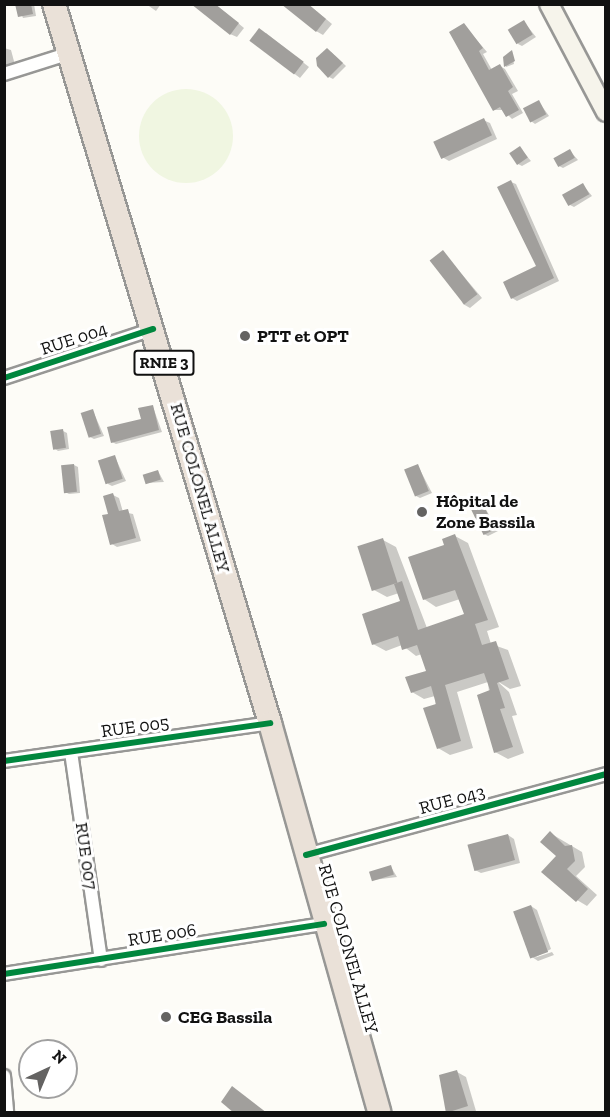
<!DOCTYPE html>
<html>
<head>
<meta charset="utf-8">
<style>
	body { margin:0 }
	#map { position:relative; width:610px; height:1117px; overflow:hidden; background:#fdfcf7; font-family:"Zilla Slab",serif }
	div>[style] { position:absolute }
	.pitch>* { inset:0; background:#f0f6e1 }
	.round { border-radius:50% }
	.shadow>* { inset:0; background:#0003 }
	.building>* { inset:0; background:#a19f9c; transform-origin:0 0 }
	.roads { filter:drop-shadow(2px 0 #979795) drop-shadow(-2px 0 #979795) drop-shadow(0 2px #979795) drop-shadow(0 -2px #979795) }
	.street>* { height:12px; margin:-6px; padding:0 6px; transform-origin:6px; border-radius:6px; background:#fffffe }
	.secondary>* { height:18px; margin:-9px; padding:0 9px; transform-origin:9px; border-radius:9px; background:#f6f4eb }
	.highway>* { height:22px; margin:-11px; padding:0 11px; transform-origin:11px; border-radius:11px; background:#eae1d8 }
	.cycleway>* { height:6px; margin:-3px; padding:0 3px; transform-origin:3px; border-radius:3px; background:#00873e }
	.dots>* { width:16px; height:16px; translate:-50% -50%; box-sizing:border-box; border:3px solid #fff; border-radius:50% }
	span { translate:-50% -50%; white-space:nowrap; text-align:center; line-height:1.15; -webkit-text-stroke:6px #fff; paint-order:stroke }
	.shield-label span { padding:2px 4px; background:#fff; border:2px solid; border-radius:4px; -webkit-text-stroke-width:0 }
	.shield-label { font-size:16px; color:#111; font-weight:700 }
	.poi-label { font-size:18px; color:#111; font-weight:700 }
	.left { translate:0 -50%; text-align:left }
	.street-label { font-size:18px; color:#111 }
	.frame { position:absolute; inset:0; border:6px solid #111; pointer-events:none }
	.north { position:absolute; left:18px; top:1039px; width:60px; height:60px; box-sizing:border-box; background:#fff; border:2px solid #a0a0a0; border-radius:50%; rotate:44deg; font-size:16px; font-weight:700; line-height:24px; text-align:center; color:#111 }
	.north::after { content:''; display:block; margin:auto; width:21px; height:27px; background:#646362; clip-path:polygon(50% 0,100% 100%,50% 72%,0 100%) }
</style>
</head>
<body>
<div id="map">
	<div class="pitch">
		<i class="round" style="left:139px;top:89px;width:94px;height:94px"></i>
	</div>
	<div class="shadow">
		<i style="clip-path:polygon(17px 4px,34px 4px,36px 16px,23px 18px)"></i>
		<i style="clip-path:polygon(146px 4px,161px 4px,156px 11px)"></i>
		<i style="clip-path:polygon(215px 4px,244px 28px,237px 37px,230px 34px)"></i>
		<i style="clip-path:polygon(308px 4px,332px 24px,323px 35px,316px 31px)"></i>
		<i style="clip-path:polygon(524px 22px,536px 37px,522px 46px,518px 44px)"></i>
		<i style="clip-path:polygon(464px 25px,487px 52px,483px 54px,492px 70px,500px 66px,505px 69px,518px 91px,512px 94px,523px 113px,512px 119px,503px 110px,494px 110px)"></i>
		<i style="clip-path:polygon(266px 33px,309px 67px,300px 78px,251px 41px)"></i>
		<i style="clip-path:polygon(4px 48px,11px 50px,15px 65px,4px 68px)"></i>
		<i style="clip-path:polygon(331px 52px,346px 66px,333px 79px,329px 77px)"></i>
		<i style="clip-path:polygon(512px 52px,514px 64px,506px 67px,505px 58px)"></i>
		<i style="clip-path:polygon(539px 102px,549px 116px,535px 124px,531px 121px)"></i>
		<i style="clip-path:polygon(483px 120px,490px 123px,497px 139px,449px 161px,442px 157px)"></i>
		<i style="clip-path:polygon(520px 148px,531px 161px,522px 166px,518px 164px)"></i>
		<i style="clip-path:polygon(570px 151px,578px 160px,563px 168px,559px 166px)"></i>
		<i style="clip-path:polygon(511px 182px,516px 184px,559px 281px,517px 301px,512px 298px,538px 267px)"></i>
		<i style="clip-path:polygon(583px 185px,592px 196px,574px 207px,570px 205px)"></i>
		<i style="clip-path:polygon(443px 252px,482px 298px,470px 308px,463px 304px)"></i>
		<i style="clip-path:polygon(153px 407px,162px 432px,116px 444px,112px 442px,143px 420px)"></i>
		<i style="clip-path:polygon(93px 411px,104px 436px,94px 439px,90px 437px)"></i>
		<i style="clip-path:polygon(63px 431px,67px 433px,69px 449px,58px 451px,54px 448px)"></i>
		<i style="clip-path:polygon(115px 457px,126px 481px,112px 486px,108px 484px)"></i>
		<i style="clip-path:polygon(74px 465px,78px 467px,80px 493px,69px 494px,65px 492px)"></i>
		<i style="clip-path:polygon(418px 466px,432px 493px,420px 498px,416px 496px)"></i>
		<i style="clip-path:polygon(158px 471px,164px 482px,146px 483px)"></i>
		<i style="clip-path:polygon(113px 495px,119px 498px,123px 512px,133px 514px,141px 541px,117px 547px,112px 544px)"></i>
		<i style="clip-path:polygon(479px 497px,498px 531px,488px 536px,484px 534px)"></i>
		<i style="clip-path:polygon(455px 536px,468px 543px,499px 627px,487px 631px,491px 644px,508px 650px,521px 686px,510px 689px,497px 681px,509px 692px,517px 715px,512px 716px,524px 753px,508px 759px,495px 752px,488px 682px,457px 692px,473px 748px,450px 755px,438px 748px,435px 696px,424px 699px,412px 692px,427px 671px,422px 654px,416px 656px,402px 645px,386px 651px,373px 644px,402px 602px,399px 593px,387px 597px,374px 590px,383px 540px,396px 547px,427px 628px,465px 615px,460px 599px,436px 607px,424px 599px,446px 546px)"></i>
		<i style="clip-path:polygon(550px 833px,582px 852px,585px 867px,576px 876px,597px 895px,587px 906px,577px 900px)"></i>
		<i style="clip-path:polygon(508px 835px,514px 839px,520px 863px,481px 873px,475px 870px)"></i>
		<i style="clip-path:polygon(391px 867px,397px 877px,373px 880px)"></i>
		<i style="clip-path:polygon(531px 906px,537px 910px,551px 949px,534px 958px,552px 952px,554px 955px,538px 961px,532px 957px)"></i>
		<i style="clip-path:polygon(457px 1072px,466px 1077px,476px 1111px,447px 1112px)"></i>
	</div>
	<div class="building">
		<i style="clip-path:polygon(15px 4px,31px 4px,33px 14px,18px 17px)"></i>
		<i style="clip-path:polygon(191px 4px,215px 4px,239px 23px,230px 35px)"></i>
		<i style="clip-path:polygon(281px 4px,308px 4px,326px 19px,316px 32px)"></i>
		<i style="left:524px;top:20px;width:17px;height:19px;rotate:59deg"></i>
		<i style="clip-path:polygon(464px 23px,483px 48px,479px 51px,489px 70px,500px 64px,513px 87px,508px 91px,519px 110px,506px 117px,500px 107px,493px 111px,449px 32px)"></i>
		<i style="left:259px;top:28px;width:56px;height:16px;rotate:37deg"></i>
		<i style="clip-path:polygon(327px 48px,343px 63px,328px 78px,317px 66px,316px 58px)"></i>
		<i style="clip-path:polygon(512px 50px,515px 61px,504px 67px,503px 57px)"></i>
		<i style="left:539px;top:100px;width:16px;height:18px;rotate:63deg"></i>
		<i style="left:484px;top:118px;width:19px;height:56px;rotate:65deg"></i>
		<i style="left:520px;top:146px;width:14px;height:13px;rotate:56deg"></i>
		<i style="left:570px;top:149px;width:10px;height:19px;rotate:61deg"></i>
		<i style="clip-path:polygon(511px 180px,554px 278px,511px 299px,503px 282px,536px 266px,497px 187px)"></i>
		<i style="left:583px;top:183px;width:13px;height:24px;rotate:61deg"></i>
		<i style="left:443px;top:250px;width:56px;height:17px;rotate:52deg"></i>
		<i style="clip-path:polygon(153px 405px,159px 430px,111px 443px,107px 427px,141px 419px,138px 408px)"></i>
		<i style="left:93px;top:409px;width:26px;height:13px;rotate:72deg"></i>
		<i style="left:63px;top:429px;width:19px;height:13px;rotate:81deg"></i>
		<i style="left:115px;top:455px;width:25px;height:18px;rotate:72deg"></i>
		<i style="left:74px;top:464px;width:28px;height:13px;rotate:84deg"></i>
		<i style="left:418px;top:464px;width:29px;height:15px;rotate:68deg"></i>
		<i style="left:158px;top:470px;width:10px;height:16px;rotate:73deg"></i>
		<i style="clip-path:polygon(113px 493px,119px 511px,128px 509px,136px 538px,110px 545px,102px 515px,108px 514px,103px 496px)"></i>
		<i style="left:479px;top:496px;width:37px;height:13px;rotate:64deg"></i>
		<i style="clip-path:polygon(455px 534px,488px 620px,475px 624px,482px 645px,496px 641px,509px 679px,497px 683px,505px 708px,500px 709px,513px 747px,494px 753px,477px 695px,490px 690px,484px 673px,445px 685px,461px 741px,437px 749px,423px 708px,436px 704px,431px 686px,411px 693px,405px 677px,426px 671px,417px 645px,402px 650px,398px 636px,372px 645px,362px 614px,400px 601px,394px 584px,402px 581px,418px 630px,464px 614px,455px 590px,423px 600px,408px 557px,444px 545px,442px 539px)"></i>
		<i style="left:383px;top:538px;width:47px;height:27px;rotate:72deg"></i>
		<i style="clip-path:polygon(550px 831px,565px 846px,572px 845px,575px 861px,567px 869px,588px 889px,576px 902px,541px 872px,556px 856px,540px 842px)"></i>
		<i style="left:508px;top:834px;width:27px;height:42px;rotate:75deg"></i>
		<i style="left:391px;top:865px;width:10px;height:23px;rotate:73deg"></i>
		<i style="left:531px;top:905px;width:50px;height:19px;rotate:70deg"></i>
		<i style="clip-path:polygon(457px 1070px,468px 1106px,446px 1113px,439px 1075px)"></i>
		<i style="clip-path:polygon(232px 1086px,267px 1113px,234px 1113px,221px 1102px)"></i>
	</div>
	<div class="roads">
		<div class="street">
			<i style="left:4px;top:74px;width:66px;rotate:-17.6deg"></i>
			<i style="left:4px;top:378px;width:157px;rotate:-18.2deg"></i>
			<i style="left:71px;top:752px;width:210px;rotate:81.8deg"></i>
			<i style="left:4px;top:761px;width:269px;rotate:-8.1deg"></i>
			<i style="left:306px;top:855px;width:311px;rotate:-15.1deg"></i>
			<i style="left:4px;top:974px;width:324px;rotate:-8.9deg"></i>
			<i style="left:4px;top:1076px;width:36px;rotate:85deg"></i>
		</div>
		<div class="secondary">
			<i style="left:549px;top:4px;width:122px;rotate:62.2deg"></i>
		</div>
		<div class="highway">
			<i style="left:54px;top:4px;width:751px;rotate:73.28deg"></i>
			<i style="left:270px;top:723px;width:404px;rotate:74.3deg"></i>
		</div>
	</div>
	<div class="cycleway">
		<i style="left:4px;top:378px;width:157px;rotate:-18.2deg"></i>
		<i style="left:4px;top:761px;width:269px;rotate:-8.1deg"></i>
		<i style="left:306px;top:855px;width:311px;rotate:-15.1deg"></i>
		<i style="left:4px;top:974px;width:324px;rotate:-8.9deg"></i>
	</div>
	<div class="dots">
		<i style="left:245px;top:336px;background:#646362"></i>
		<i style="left:422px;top:512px;background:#646362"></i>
		<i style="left:166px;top:1017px;background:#646362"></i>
	</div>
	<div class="shield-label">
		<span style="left:164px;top:363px">RNIE 3</span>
	</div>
	<div class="poi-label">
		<span class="left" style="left:257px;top:336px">PTT et OPT</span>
		<span class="left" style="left:436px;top:512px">Hôpital de<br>Zone Bassila</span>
		<span class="left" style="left:178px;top:1017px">CEG Bassila</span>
	</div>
	<div class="street-label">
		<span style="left:74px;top:339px;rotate:-18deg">RUE 004</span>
		<span style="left:200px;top:488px;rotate:74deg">RUE COLONEL ALLEY</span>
		<span style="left:135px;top:727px;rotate:-8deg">RUE 005</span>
		<span style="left:452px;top:800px;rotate:-15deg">RUE 043</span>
		<span style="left:86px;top:856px;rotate:82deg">RUE 007</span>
		<span style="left:162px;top:935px;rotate:-9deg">RUE 006</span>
		<span style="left:348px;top:949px;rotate:74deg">RUE COLONEL ALLEY</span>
	</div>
	<div class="frame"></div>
	<div class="north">N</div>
</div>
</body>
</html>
